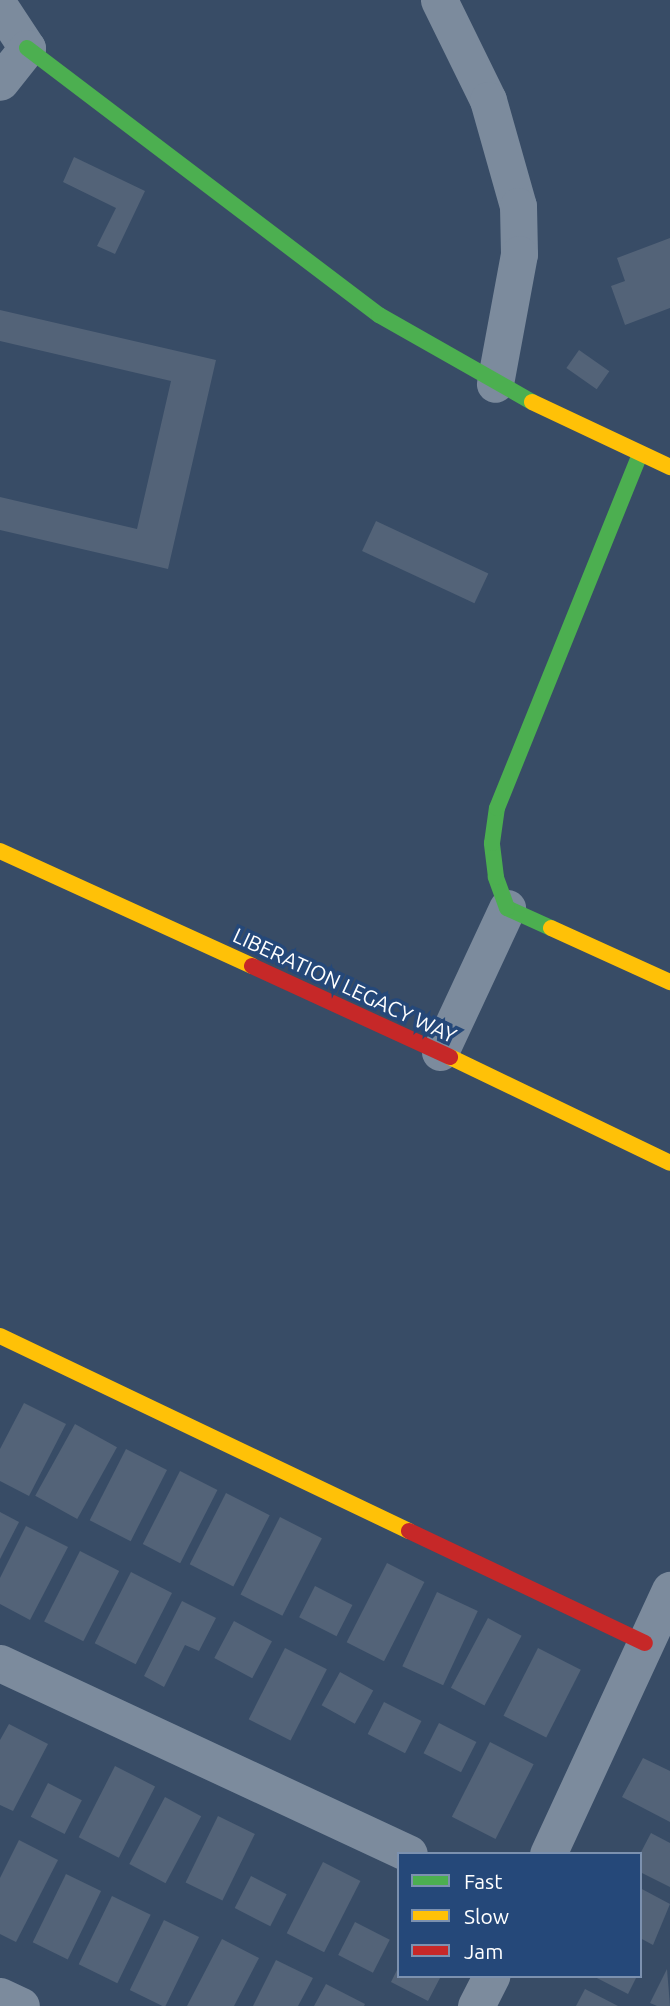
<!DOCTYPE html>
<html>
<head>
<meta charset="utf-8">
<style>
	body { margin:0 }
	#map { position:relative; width:670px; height:2006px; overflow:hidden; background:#384c66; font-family:Ubuntu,sans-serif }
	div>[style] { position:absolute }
	.building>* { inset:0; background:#536378; transform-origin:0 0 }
	.street>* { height:37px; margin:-18.5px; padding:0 18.5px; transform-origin:18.5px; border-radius:18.5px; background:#7c8b9d }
	.fast>* { height:16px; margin:-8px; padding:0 8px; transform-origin:8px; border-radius:8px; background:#4caf50 }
	.slow>* { height:16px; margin:-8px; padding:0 8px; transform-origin:8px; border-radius:8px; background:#ffc107 }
	.jam>* { height:16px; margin:-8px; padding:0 8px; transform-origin:8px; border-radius:8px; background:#c62828 }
	span { translate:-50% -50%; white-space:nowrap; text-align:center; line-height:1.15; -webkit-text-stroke:7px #254879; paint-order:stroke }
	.street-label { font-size:21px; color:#fff }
	.legend { position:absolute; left:397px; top:1852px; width:245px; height:126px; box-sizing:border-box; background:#254879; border:2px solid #7c91af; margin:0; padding:9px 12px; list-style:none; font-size:21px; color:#fff }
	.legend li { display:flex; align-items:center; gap:14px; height:35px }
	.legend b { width:35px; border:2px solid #7c91af }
</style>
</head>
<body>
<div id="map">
	<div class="building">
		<i style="clip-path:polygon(74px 157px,145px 191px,115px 254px,97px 246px,116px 208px,63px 182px)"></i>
		<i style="clip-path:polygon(670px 238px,670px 308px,625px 325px,611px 286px,625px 281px,617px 258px)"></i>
		<i style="clip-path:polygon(0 310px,216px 360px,168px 569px,0 530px,0 497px,137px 529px,171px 381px,0 341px)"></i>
		<i style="left:579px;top:350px;width:37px;height:22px;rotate:35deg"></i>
		<i style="left:376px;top:521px;width:124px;height:33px;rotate:25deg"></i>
		<i style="clip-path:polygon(24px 1403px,66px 1424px,29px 1496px,0 1481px,0 1449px)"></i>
		<i style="left:75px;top:1424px;width:48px;height:82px;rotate:29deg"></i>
		<i style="left:126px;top:1449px;width:46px;height:80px;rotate:27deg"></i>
		<i style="left:180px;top:1471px;width:42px;height:82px;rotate:27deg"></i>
		<i style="left:226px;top:1493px;width:49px;height:80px;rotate:27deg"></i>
		<i style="clip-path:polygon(0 1512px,19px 1522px,0 1559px)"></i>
		<i style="left:280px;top:1517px;width:47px;height:87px;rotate:27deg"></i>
		<i style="clip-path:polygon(26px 1526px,68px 1547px,30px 1620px,0 1604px,0 1578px)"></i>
		<i style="left:80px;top:1551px;width:44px;height:79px;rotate:27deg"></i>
		<i style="left:387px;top:1563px;width:42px;height:89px;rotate:27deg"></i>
		<i style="left:131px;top:1572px;width:46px;height:80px;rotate:27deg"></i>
		<i style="left:315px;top:1586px;width:42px;height:35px;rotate:27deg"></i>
		<i style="left:437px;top:1592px;width:45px;height:82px;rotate:25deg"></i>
		<i style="clip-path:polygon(182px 1601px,216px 1618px,199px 1651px,185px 1645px,164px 1687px,144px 1676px)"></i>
		<i style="left:488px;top:1618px;width:38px;height:79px;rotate:28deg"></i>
		<i style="left:234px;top:1621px;width:43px;height:42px;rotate:28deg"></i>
		<i style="left:285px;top:1648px;width:47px;height:80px;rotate:27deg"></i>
		<i style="left:538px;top:1648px;width:48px;height:76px;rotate:27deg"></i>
		<i style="left:340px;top:1672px;width:38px;height:38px;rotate:29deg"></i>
		<i style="left:384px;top:1702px;width:42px;height:36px;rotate:27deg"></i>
		<i style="left:439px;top:1723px;width:42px;height:34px;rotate:27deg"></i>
		<i style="clip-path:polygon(9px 1724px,48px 1744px,13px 1811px,0 1805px,0 1740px)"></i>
		<i style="left:490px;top:1742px;width:49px;height:84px;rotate:27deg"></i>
		<i style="clip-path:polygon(643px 1758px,670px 1771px,670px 1822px,622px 1797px)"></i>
		<i style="left:115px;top:1766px;width:45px;height:80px;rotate:27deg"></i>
		<i style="left:48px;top:1783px;width:38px;height:38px;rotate:27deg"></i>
		<i style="left:165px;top:1797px;width:41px;height:76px;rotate:28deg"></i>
		<i style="left:218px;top:1816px;width:41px;height:74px;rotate:26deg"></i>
		<i style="clip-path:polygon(651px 1833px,670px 1843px,670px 1887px,640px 1872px,640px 1854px)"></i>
		<i style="clip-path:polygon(19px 1840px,58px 1860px,16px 1942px,0 1934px,0 1878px)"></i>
		<i style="left:323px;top:1862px;width:42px;height:80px;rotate:27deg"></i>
		<i style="left:66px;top:1874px;width:39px;height:76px;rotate:26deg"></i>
		<i style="left:251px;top:1876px;width:40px;height:36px;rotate:27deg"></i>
		<i style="clip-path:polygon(640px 1888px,670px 1904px,653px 1945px,640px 1938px)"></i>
		<i style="left:112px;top:1896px;width:43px;height:76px;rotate:26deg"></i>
		<i style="left:164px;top:1920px;width:39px;height:78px;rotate:26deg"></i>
		<i style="left:355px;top:1922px;width:39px;height:37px;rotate:27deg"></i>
		<i style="clip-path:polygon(222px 1939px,259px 1958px,234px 2006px,187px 2006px)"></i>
		<i style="clip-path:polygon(276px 1960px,313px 1978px,298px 2006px,253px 2006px)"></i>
		<i style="clip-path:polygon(399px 1966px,399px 1976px,441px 1976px,428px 2001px,391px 1982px)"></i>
		<i style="clip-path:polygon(667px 1969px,670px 2006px,657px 2006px,650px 2003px)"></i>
		<i style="clip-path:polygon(593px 1976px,637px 1976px,628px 1994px)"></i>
		<i style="clip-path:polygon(326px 1984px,365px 2004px,364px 2006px,314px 2006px)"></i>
		<i style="clip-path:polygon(585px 1989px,618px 2006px,576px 2006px)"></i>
	</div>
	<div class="street">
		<i style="left:439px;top:0;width:111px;rotate:63.9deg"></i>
		<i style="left:488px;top:100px;width:110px;rotate:74.2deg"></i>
		<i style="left:518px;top:206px;width:48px;rotate:88.8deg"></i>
		<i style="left:519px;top:254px;width:132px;rotate:100.5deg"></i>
		<i style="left:0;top:7px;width:49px;rotate:56.6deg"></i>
		<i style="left:27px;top:48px;width:43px;rotate:128.5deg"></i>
		<i style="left:440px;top:1052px;width:159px;rotate:-65deg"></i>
		<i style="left:0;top:1663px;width:451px;rotate:25deg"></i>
		<i style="left:548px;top:1854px;width:291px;rotate:-65.2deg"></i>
		<i style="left:0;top:1996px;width:23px;rotate:25deg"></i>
		<i style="left:476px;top:2006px;width:34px;rotate:-63deg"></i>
	</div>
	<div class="fast">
		<i style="left:27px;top:48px;width:442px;rotate:37.2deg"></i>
		<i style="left:379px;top:315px;width:176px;rotate:29.6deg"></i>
		<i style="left:551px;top:928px;width:48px;rotate:-155.6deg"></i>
		<i style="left:507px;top:908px;width:33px;rotate:-110deg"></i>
		<i style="left:496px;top:877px;width:34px;rotate:-97deg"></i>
		<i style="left:492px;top:843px;width:35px;rotate:-82deg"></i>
		<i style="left:497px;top:808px;width:380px;rotate:-68deg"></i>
	</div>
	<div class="slow">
		<i style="left:532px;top:402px;width:153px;rotate:25.2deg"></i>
		<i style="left:0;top:851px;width:277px;rotate:24.5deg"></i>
		<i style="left:551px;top:928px;width:131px;rotate:24.4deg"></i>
		<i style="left:450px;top:1057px;width:244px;rotate:25.7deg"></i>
		<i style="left:0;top:1336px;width:453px;rotate:25.5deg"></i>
	</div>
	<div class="jam">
		<i style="left:252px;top:966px;width:218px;rotate:24.7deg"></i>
		<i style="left:409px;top:1531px;width:261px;rotate:25.4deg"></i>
	</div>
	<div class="street-label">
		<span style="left:345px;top:985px;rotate:25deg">LIBERATION LEGACY WAY</span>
	</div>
	<ul class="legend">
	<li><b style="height:9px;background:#4caf50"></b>Fast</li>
	<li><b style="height:9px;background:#ffc107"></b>Slow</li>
	<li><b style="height:9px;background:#c62828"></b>Jam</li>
	</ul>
</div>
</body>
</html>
